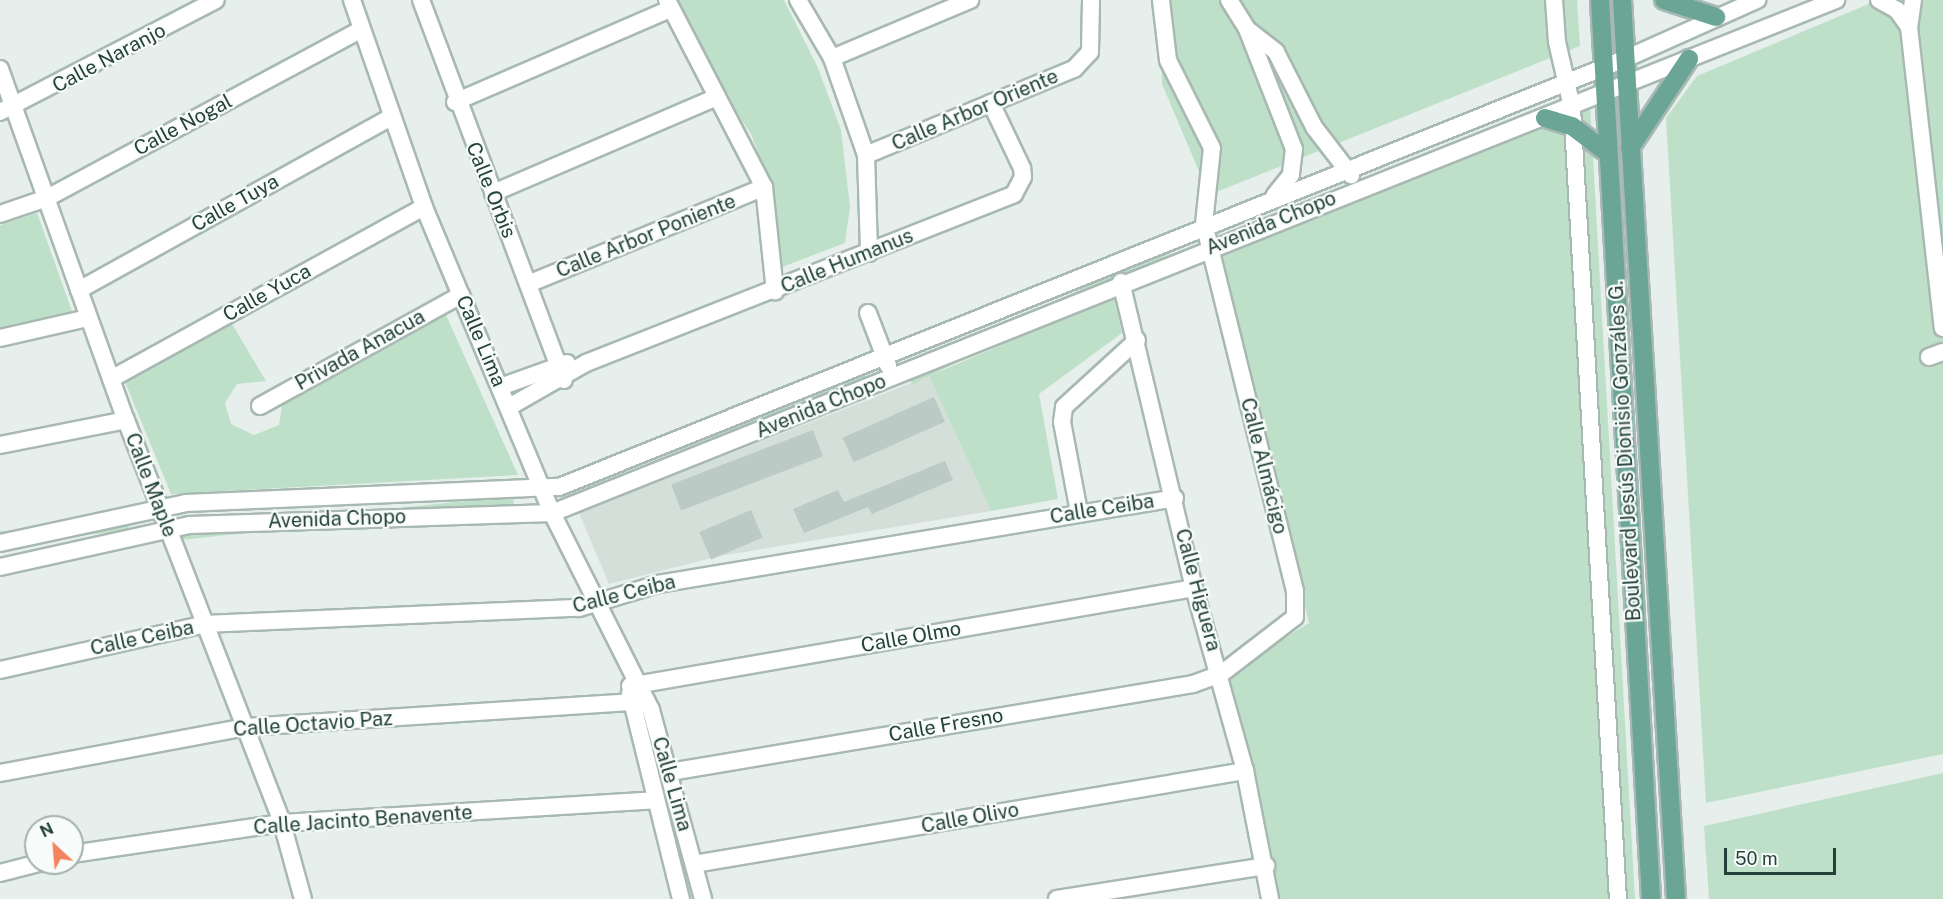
<!DOCTYPE html>
<html>
<head>
<meta charset="utf-8">
<style>
	body { margin:0 }
	#map { position:relative; width:1943px; height:899px; overflow:hidden; background:#e6efeb; font-family:"Public Sans",sans-serif }
	div>[style] { position:absolute }
	.built>* { inset:0; background:#d4dfda }
	.green>* { inset:0; background:#bfe0c8; transform-origin:0 0 }
	.building>* { inset:0; background:#bbcac4; transform-origin:0 0 }
	.roads { filter:drop-shadow(2px 0 #a8b8b2) drop-shadow(-2px 0 #a8b8b2) drop-shadow(0 2px #a8b8b2) drop-shadow(0 -2px #a8b8b2) }
	.minor>* { height:16px; margin:-8px; padding:0 8px; transform-origin:8px; border-radius:8px; background:#fff }
	.major>* { height:18px; margin:-9px; padding:0 9px; transform-origin:9px; border-radius:9px; background:#6aa596 }
	span { translate:-50% -50%; white-space:nowrap; text-align:center; line-height:1.15; -webkit-text-stroke:4.5px #f7fbf9; paint-order:stroke }
	.street-label { font-size:20px; color:#24423a }
	.north { position:absolute; left:24px; top:815px; width:60px; height:60px; box-sizing:border-box; background:#f7fbf9; border:2px solid #a3b1ad; border-radius:50%; rotate:334deg; font-size:16px; font-weight:700; line-height:24px; text-align:center; color:#24423a }
	.north::after { content:''; display:block; margin:auto; width:21px; height:27px; background:#f4845f; clip-path:polygon(50% 0,100% 100%,50% 72%,0 100%) }
	.scale { position:absolute; left:1724px; top:848px; width:112px; height:27px; box-sizing:border-box; border:3px solid #24423a; border-top:0; padding-left:8px; font-size:18px; line-height:21px; white-space:nowrap; color:#24423a; -webkit-text-stroke:4px #f7fbf9; paint-order:stroke }
</style>
</head>
<body>
<div id="map">
	<div class="built">
		<i style="clip-path:polygon(929px 376px,991px 511px,720px 556px,609px 584px,579px 513px)"></i>
	</div>
	<div class="green">
		<i style="clip-path:polygon(677px 0,784px 0,818px 68px,841px 130px,850px 207px,845px 243px,782px 267px,772px 188px,751px 134px,720px 89px)"></i>
		<i style="clip-path:polygon(1161px 0,1577px 0,1580px 46px,1209px 195px,1162px 84px)"></i>
		<i style="clip-path:polygon(1878px 0,1943px 0,1943px 754px,1706px 803px,1666px 118px,1697px 76px)"></i>
		<i style="clip-path:polygon(1590px 104px,1635px 899px,1272px 899px,1228px 673px,1309px 623px,1221px 249px)"></i>
		<i style="clip-path:polygon(37px 213px,73px 314px,0 328px,0 225px)"></i>
		<i style="left:1173px;top:242px;width:9px;height:297px;rotate:63deg"></i>
		<i style="clip-path:polygon(1114px 297px,1122px 333px,1039px 394px,1058px 499px,991px 511px,929px 376px)"></i>
		<i style="clip-path:polygon(446px 315px,518px 475px,171px 494px,125px 382px,232px 324px,266px 381px,237px 384px,225px 403px,231px 424px,254px 435px,279px 425px,282px 405px)"></i>
		<i style="left:863px;top:370px;width:9px;height:305px;rotate:69deg"></i>
		<i style="left:513px;top:496px;width:9px;height:333px;rotate:84deg"></i>
		<i style="left:128px;top:520px;width:11px;height:131px;rotate:85deg"></i>
		<i style="clip-path:polygon(1943px 773px,1943px 899px,1709px 899px,1704px 826px)"></i>
	</div>
	<div class="building">
		<i style="left:934px;top:397px;width:27px;height:100px;rotate:66deg"></i>
		<i style="left:813px;top:430px;width:28px;height:152px;rotate:69deg"></i>
		<i style="clip-path:polygon(945px 461px,953px 480px,872px 514px,868px 507px,804px 533px,793px 509px,838px 490px,844px 502px)"></i>
		<i style="left:751px;top:510px;width:30px;height:56px;rotate:67deg"></i>
	</div>
	<div class="roads">
		<div class="minor">
			<i style="left:352px;top:0;width:219px;rotate:70.8deg"></i>
			<i style="left:424px;top:207px;width:332px;rotate:67.3deg"></i>
			<i style="left:552px;top:513px;width:220px;rotate:63.3deg"></i>
			<i style="left:651px;top:710px;width:196px;rotate:74.6deg"></i>
			<i style="left:421px;top:0;width:406px;rotate:69.4deg"></i>
			<i style="left:667px;top:0;width:211px;rotate:62.6deg"></i>
			<i style="left:764px;top:187px;width:105px;rotate:84deg"></i>
			<i style="left:798px;top:0;width:67px;rotate:59.6deg"></i>
			<i style="left:832px;top:58px;width:103px;rotate:70.7deg"></i>
			<i style="left:866px;top:155px;width:98px;rotate:88.2deg"></i>
			<i style="left:1229px;top:0;width:34px;rotate:58deg"></i>
			<i style="left:1247px;top:29px;width:129px;rotate:68.6deg"></i>
			<i style="left:1294px;top:149px;width:26px;rotate:97deg"></i>
			<i style="left:1291px;top:175px;width:26px;rotate:129deg"></i>
			<i style="left:1554px;top:0;width:42px;rotate:85.9deg"></i>
			<i style="left:1557px;top:42px;width:67px;rotate:77deg"></i>
			<i style="left:1572px;top:107px;width:793px;rotate:86.68deg"></i>
			<i style="left:1879px;top:0;width:21px;rotate:29deg"></i>
			<i style="left:1897px;top:10px;width:21px;rotate:55deg"></i>
			<i style="left:1913px;top:0;width:27px;rotate:98deg"></i>
			<i style="left:1909px;top:27px;width:303px;rotate:83.6deg"></i>
			<i style="left:1247px;top:29px;width:37px;rotate:38deg"></i>
			<i style="left:1276px;top:52px;width:84px;rotate:63.1deg"></i>
			<i style="left:1314px;top:127px;width:61px;rotate:52.4deg"></i>
			<i style="left:832px;top:58px;width:150px;rotate:-22.8deg"></i>
			<i style="left:0;top:69px;width:373px;rotate:70.3deg"></i>
			<i style="left:126px;top:420px;width:432px;rotate:68.8deg"></i>
			<i style="left:282px;top:823px;width:79px;rotate:74.6deg"></i>
			<i style="left:455px;top:102px;width:234px;rotate:-23.4deg"></i>
			<i style="left:0;top:112px;width:243px;rotate:-27.4deg"></i>
			<i style="left:866px;top:155px;width:225px;rotate:-22.5deg"></i>
			<i style="left:1074px;top:69px;width:23px;rotate:-47deg"></i>
			<i style="left:1090px;top:52px;width:52px;rotate:-88.9deg"></i>
			<i style="left:493px;top:193px;width:244px;rotate:-23.2deg"></i>
			<i style="left:0;top:214px;width:50px;rotate:-18.8deg"></i>
			<i style="left:47px;top:198px;width:357px;rotate:-28.2deg"></i>
			<i style="left:1121px;top:282px;width:315px;rotate:76.6deg"></i>
			<i style="left:1194px;top:588px;width:190px;rotate:74.4deg"></i>
			<i style="left:1245px;top:771px;width:130px;rotate:78.9deg"></i>
			<i style="left:528px;top:284px;width:255px;rotate:-22.3deg"></i>
			<i style="left:79px;top:290px;width:357px;rotate:-29deg"></i>
			<i style="left:868px;top:313px;width:56px;rotate:69deg"></i>
			<i style="left:0;top:338px;width:90px;rotate:-12.8deg"></i>
			<i style="left:1929px;top:357px;width:15px;rotate:-20deg"></i>
			<i style="left:111px;top:379px;width:357px;rotate:-28.8deg"></i>
			<i style="left:500px;top:387px;width:71px;rotate:-19.7deg"></i>
			<i style="left:260px;top:406px;width:230px;rotate:-28.9deg"></i>
			<i style="left:509px;top:407px;width:89px;rotate:-29.7deg"></i>
			<i style="left:586px;top:363px;width:460px;rotate:-21.5deg"></i>
			<i style="left:1014px;top:194px;width:19px;rotate:-62deg"></i>
			<i style="left:1023px;top:177px;width:9px;rotate:-96deg"></i>
			<i style="left:1022px;top:168px;width:72px;rotate:-115.5deg"></i>
			<i style="left:0;top:445px;width:128px;rotate:-11.2deg"></i>
			<i style="left:1079px;top:512px;width:92px;rotate:-100.7deg"></i>
			<i style="left:1062px;top:422px;width:15px;rotate:-82deg"></i>
			<i style="left:1064px;top:407px;width:99px;rotate:-42.5deg"></i>
			<i style="left:0;top:543px;width:190px;rotate:-12.1deg"></i>
			<i style="left:186px;top:503px;width:373px;rotate:-2.5deg"></i>
			<i style="left:559px;top:487px;width:1149px;rotate:-21.88deg"></i>
			<i style="left:1625px;top:59px;width:145px;rotate:-24.1deg"></i>
			<i style="left:0;top:567px;width:194px;rotate:-12.5deg"></i>
			<i style="left:189px;top:525px;width:363px;rotate:-1.9deg"></i>
			<i style="left:552px;top:513px;width:1383px;rotate:-21.78deg"></i>
			<i style="left:0;top:670px;width:211px;rotate:-12.6deg"></i>
			<i style="left:206px;top:624px;width:373px;rotate:-2.5deg"></i>
			<i style="left:579px;top:608px;width:83px;rotate:-16.9deg"></i>
			<i style="left:658px;top:584px;width:524px;rotate:-9.44deg"></i>
			<i style="left:630px;top:686px;width:572px;rotate:-9.86deg"></i>
			<i style="left:630px;top:693px;width:212px;rotate:76.1deg"></i>
			<i style="left:670px;top:772px;width:530px;rotate:-9.55deg"></i>
			<i style="left:1193px;top:684px;width:30px;rotate:-20deg"></i>
			<i style="left:1221px;top:674px;width:93px;rotate:-37.6deg"></i>
			<i style="left:1295px;top:617px;width:26px;rotate:-90deg"></i>
			<i style="left:1295px;top:591px;width:378px;rotate:-103.9deg"></i>
			<i style="left:1204px;top:224px;width:76px;rotate:-84deg"></i>
			<i style="left:1212px;top:148px;width:98px;rotate:-116.6deg"></i>
			<i style="left:1168px;top:60px;width:60px;rotate:-96.7deg"></i>
			<i style="left:0;top:773px;width:250px;rotate:-10.6deg"></i>
			<i style="left:246px;top:727px;width:385px;rotate:-3.7deg"></i>
			<i style="left:72px;top:854px;width:212px;rotate:-8.4deg"></i>
			<i style="left:282px;top:823px;width:374px;rotate:-3.5deg"></i>
			<i style="left:694px;top:864px;width:559px;rotate:-9.58deg"></i>
			<i style="left:0;top:873px;width:40px;rotate:-14.4deg"></i>
			<i style="left:1057px;top:899px;width:212px;rotate:-9deg"></i>
		</div>
		<div class="major">
			<i style="left:1600px;top:0;width:900px;rotate:86.75deg"></i>
			<i style="left:1622px;top:0;width:901px;rotate:86.56deg"></i>
			<i style="left:1664px;top:0;width:55px;rotate:18.1deg"></i>
			<i style="left:1545px;top:118px;width:28px;rotate:17deg"></i>
			<i style="left:1572px;top:126px;width:43px;rotate:37.4deg"></i>
			<i style="left:1630px;top:148px;width:107px;rotate:-56.5deg"></i>
		</div>
	</div>
	<div class="street-label">
		<span style="left:109px;top:58px;rotate:-28deg">Calle Naranjo</span>
		<span style="left:975px;top:110px;rotate:-23deg">Calle Arbor Oriente</span>
		<span style="left:183px;top:125px;rotate:-28deg">Calle Nogal</span>
		<span style="left:491px;top:190px;rotate:68deg">Calle Orbis</span>
		<span style="left:235px;top:203px;rotate:-29deg">Calle Tuya</span>
		<span style="left:1271px;top:223px;rotate:-22deg">Avenida Chopo</span>
		<span style="left:646px;top:236px;rotate:-22deg">Calle Arbor Poniente</span>
		<span style="left:847px;top:261px;rotate:-22deg">Calle Humanus</span>
		<span style="left:267px;top:293px;rotate:-29deg">Calle Yuca</span>
		<span style="left:481px;top:341px;rotate:67deg">Calle Lima</span>
		<span style="left:360px;top:350px;rotate:-29deg">Privada Anacua</span>
		<span style="left:821px;top:406px;rotate:-22deg">Avenida Chopo</span>
		<span style="left:1625px;top:451px;rotate:-93deg">Boulevard Jesús Dionisio Gonzáles G.</span>
		<span style="left:1264px;top:466px;rotate:76deg">Calle Almácigo</span>
		<span style="left:151px;top:485px;rotate:69deg">Calle Maple</span>
		<span style="left:1102px;top:509px;rotate:-9deg">Calle Ceiba</span>
		<span style="left:337px;top:519px;rotate:-2deg">Avenida Chopo</span>
		<span style="left:1198px;top:590px;rotate:75deg">Calle Higuera</span>
		<span style="left:624px;top:594px;rotate:-14deg">Calle Ceiba</span>
		<span style="left:911px;top:637px;rotate:-10deg">Calle Olmo</span>
		<span style="left:142px;top:638px;rotate:-12deg">Calle Ceiba</span>
		<span style="left:313px;top:724px;rotate:-4deg">Calle Octavio Paz</span>
		<span style="left:946px;top:725px;rotate:-10deg">Calle Fresno</span>
		<span style="left:672px;top:784px;rotate:74deg">Calle Lima</span>
		<span style="left:970px;top:818px;rotate:-10deg">Calle Olivo</span>
		<span style="left:363px;top:820px;rotate:-4deg">Calle Jacinto Benavente</span>
	</div>
	<div class="north">N</div>
	<div class="scale">50 m</div>
</div>
</body>
</html>
